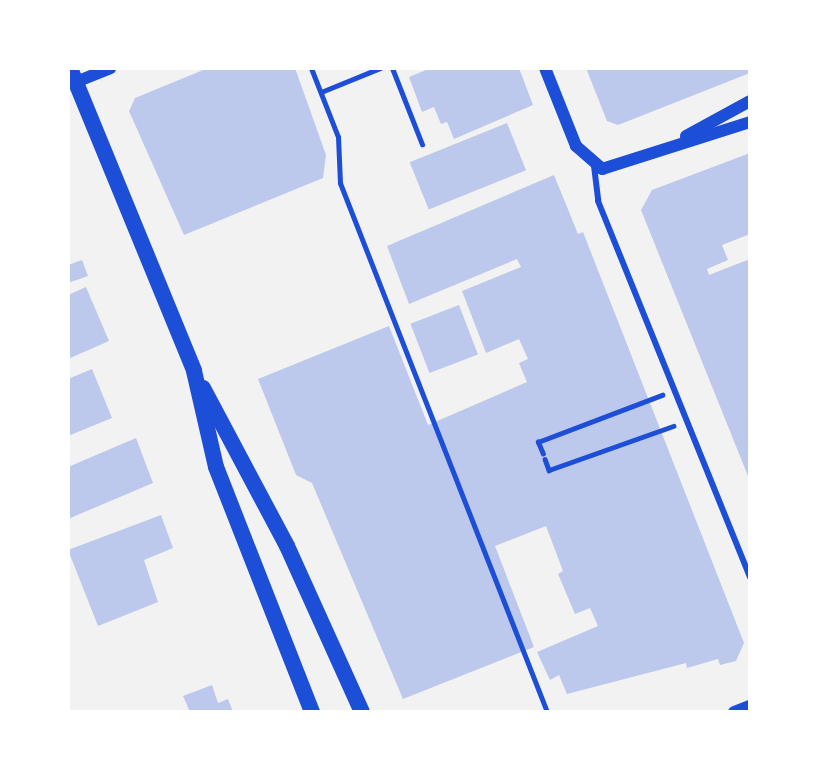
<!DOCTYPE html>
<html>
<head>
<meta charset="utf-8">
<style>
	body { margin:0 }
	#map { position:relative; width:818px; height:780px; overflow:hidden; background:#f2f2f2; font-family:"Public Sans",sans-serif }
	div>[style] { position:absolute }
	.building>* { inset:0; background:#bdc9ec; transform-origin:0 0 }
	.path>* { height:4.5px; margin:-2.25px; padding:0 2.25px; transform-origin:2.25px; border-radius:2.25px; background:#1d4ed8 }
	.service>* { height:5px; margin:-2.5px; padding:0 2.5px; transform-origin:2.5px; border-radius:2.5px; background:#1d4ed8 }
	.pedestrian>* { height:6px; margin:-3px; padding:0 3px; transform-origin:3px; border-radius:3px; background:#1d4ed8 }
	.tertiary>* { height:12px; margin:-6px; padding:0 6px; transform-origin:6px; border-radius:6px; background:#1d4ed8 }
	.primary>* { height:16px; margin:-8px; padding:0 8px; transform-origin:8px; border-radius:8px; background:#1d4ed8 }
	span { translate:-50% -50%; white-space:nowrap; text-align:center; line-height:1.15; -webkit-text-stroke:5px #fff; paint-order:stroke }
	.frame { position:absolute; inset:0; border:70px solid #fff; pointer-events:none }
</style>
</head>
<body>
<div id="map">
	<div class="building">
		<i style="clip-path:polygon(208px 68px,295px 68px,326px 155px,323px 178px,184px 235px,129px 111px,135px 98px)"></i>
		<i style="clip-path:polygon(431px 68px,519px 68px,533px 105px,454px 139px,447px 122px,441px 124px,434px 107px,422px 112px,409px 77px)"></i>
		<i style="clip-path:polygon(586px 68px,750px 68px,750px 73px,618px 125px,607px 121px)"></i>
		<i style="left:507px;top:123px;width:51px;height:105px;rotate:68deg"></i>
		<i style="clip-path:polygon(750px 153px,750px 234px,722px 245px,728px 260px,707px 269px,709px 275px,750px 259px,750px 481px,641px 210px,652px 190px)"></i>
		<i style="clip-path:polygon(554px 175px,578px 234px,583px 232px,744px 643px,736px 661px,720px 665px,718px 659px,687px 668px,686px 663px,567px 694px,559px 675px,550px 680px,537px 652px,598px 626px,590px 608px,575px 614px,558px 574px,563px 571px,546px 526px,495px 546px,534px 647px,403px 699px,312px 483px,296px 475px,258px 379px,389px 326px,428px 425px,527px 382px,519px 363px,528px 359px,519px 339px,486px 353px,462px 291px,521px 267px,517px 259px,409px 304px,387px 246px)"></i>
		<i style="clip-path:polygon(82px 260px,88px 276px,68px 283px,68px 265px)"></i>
		<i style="clip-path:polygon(86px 287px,109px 341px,68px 359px,68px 295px)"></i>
		<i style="left:459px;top:305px;width:53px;height:52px;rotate:69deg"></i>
		<i style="clip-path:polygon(92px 369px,112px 418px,68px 436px,68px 379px)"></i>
		<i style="clip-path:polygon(136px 438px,153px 483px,68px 519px,68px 467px)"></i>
		<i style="clip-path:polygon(161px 515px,173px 548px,144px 560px,158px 602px,98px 626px,68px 550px)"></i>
		<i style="clip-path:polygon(212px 685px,218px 703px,228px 699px,233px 712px,190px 712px,183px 696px)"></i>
	</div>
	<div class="path">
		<i style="left:543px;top:454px;width:13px;rotate:-113deg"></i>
		<i style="left:538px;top:442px;width:133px;rotate:-20.8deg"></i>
		<i style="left:545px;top:459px;width:12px;rotate:70deg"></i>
		<i style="left:549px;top:470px;width:132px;rotate:-19.5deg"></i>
	</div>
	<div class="service">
		<i style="left:311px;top:68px;width:74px;rotate:68.6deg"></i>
		<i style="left:338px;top:137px;width:46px;rotate:87.5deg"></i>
		<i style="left:340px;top:183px;width:568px;rotate:68.63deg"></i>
		<i style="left:392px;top:68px;width:82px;rotate:68.5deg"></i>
		<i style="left:321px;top:92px;width:64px;rotate:-22.1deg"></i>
	</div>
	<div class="pedestrian">
		<i style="left:594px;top:166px;width:35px;rotate:83deg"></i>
		<i style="left:598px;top:201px;width:406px;rotate:68deg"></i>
	</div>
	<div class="tertiary">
		<i style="left:545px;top:68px;width:84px;rotate:68.3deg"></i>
		<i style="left:576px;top:146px;width:35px;rotate:41deg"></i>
		<i style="left:602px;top:169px;width:155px;rotate:-17.6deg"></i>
		<i style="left:76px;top:82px;width:37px;rotate:-22deg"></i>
		<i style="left:686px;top:136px;width:73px;rotate:-28.7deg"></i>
		<i style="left:734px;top:712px;width:17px;rotate:-21deg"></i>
	</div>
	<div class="primary">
		<i style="left:70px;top:68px;width:327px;rotate:67.7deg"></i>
		<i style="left:194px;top:371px;width:98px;rotate:77.1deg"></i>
		<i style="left:216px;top:467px;width:263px;rotate:68.6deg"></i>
		<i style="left:203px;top:388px;width:179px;rotate:62deg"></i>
		<i style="left:287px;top:546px;width:182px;rotate:65.7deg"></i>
	</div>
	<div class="frame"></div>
</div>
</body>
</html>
